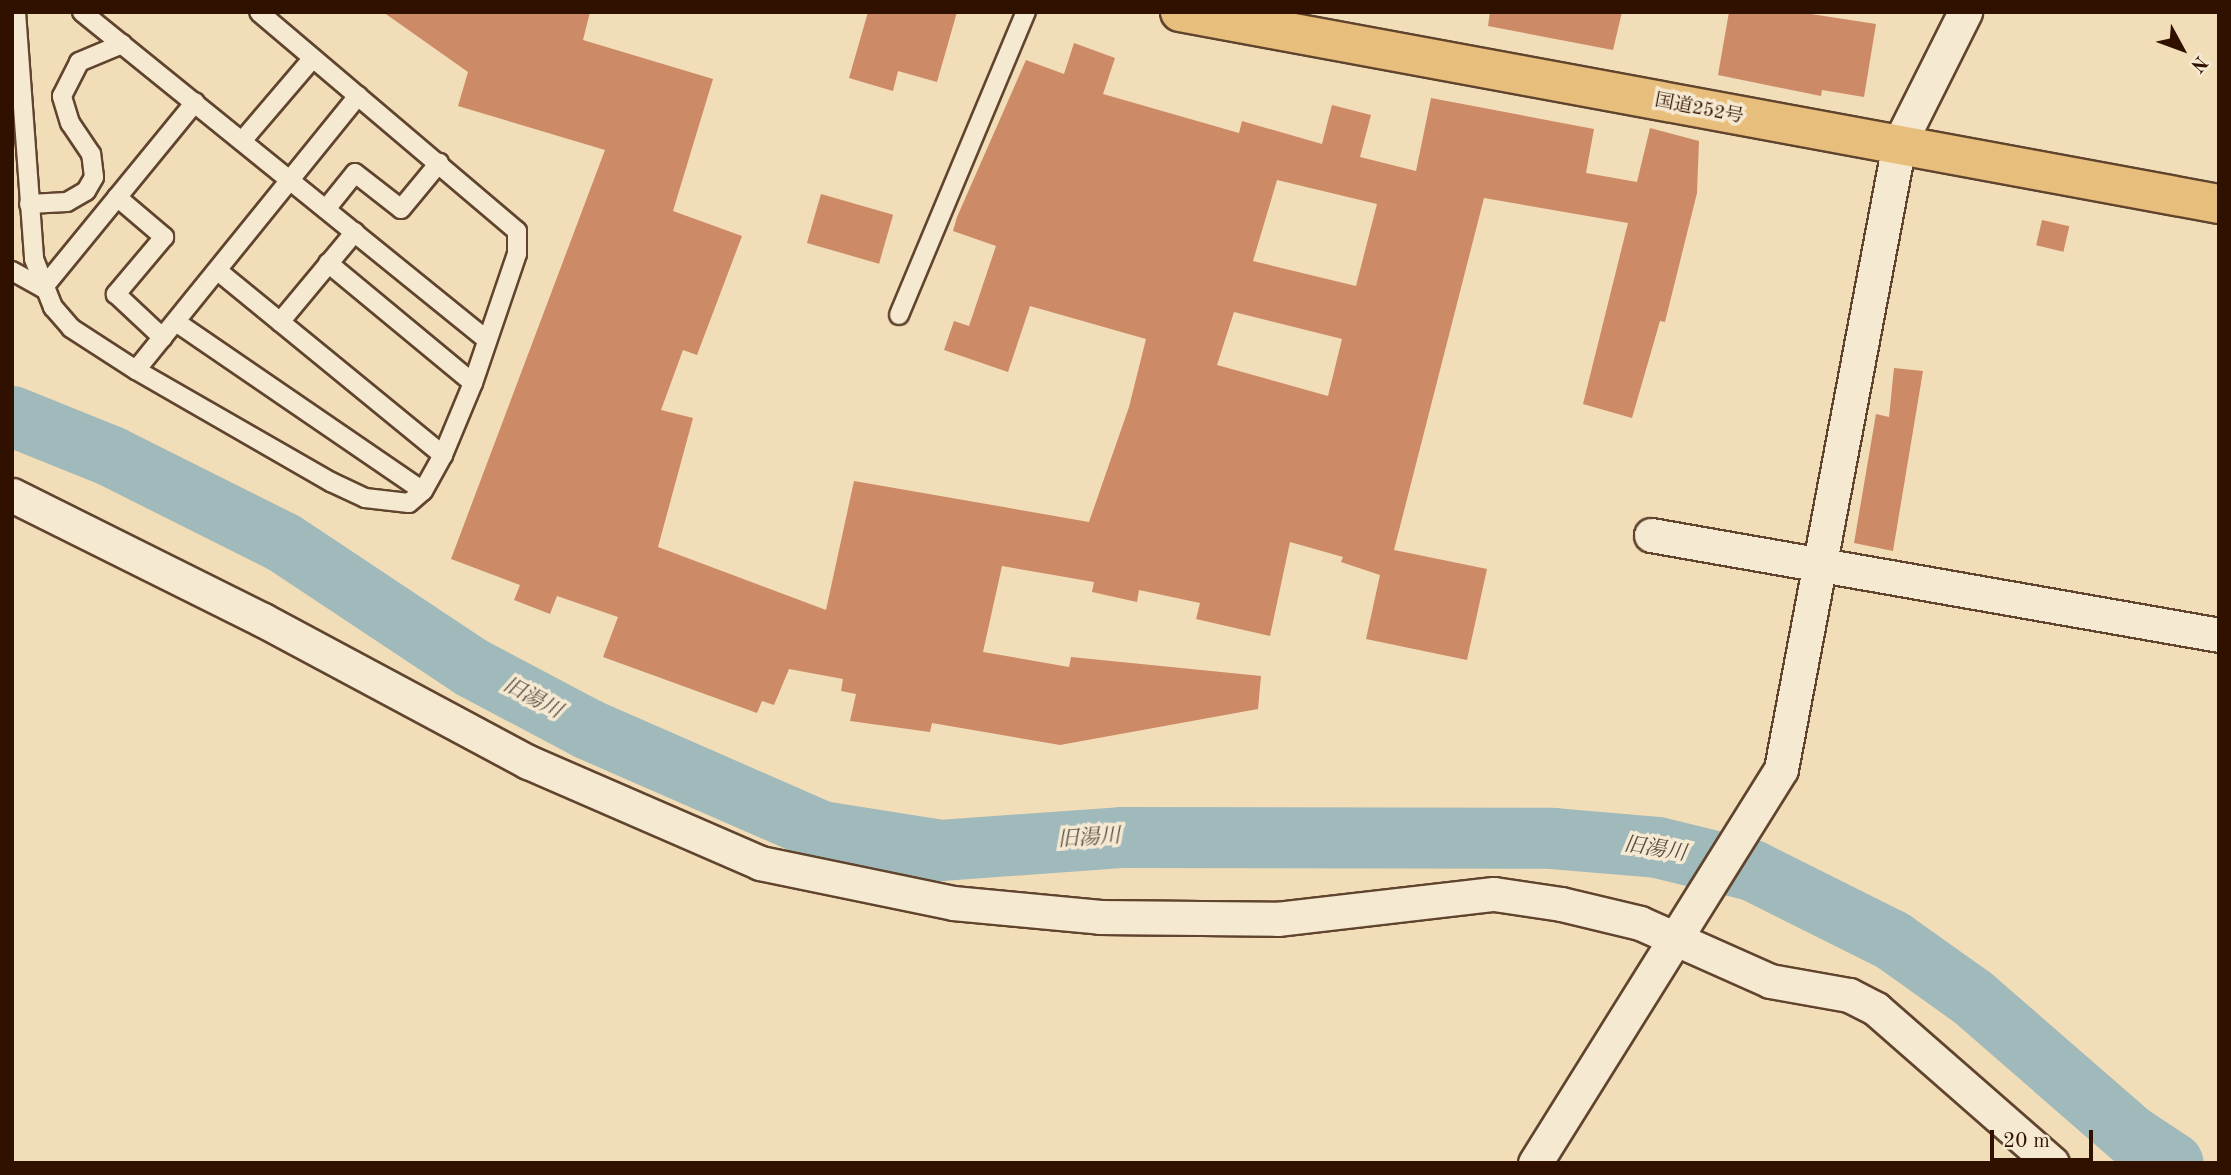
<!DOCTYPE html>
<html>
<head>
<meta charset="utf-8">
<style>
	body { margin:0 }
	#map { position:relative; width:2231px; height:1175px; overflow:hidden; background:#f1ddb8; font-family:"Old Standard TT","Noto Serif JP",serif }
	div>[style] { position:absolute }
	.river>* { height:61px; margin:-30.5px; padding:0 30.5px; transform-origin:30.5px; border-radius:30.5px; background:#a0b9ba }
	.building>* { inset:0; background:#cd8a67; transform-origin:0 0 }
	.roads { filter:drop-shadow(2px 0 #60442e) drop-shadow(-2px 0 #60442e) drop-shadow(0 2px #60442e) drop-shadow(0 -2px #60442e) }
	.service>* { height:18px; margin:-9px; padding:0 9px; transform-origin:9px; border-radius:9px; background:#f6e9d1 }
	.minor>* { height:33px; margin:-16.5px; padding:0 16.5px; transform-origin:16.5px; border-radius:16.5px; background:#f6e9d1 }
	.trunk>* { height:38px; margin:-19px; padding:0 19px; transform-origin:19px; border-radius:19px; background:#e8be7c }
	span { translate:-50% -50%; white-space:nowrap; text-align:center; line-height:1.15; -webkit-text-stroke:7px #f6e9d1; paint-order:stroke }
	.street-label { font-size:19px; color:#301100 }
	.water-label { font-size:21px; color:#574c41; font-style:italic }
	.frame { position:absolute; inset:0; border:14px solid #301100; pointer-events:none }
	.north { position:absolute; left:2147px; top:14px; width:70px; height:70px; -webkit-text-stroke:5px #f6e9d1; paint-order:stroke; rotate:131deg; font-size:19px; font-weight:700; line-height:28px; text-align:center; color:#301100 }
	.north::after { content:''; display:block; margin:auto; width:24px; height:32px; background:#301100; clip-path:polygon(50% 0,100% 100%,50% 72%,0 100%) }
	.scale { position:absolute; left:1990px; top:1130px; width:103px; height:32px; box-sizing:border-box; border:4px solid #301100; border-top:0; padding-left:9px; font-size:21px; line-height:24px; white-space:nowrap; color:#301100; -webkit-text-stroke:5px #f6e9d1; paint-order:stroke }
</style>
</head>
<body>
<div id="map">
	<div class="river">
		<i style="left:12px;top:416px;width:107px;rotate:22deg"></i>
		<i style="left:111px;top:456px;width:192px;rotate:26.6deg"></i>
		<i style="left:283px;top:542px;width:226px;rotate:33.6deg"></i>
		<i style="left:471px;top:667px;width:132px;rotate:27.9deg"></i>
		<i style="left:588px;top:729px;width:255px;rotate:23.6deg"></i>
		<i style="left:822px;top:831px;width:120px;rotate:9.1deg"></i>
		<i style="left:940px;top:850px;width:181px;rotate:-4.1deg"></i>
		<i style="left:1121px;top:837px;width:431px;rotate:0.1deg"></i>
		<i style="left:1552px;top:838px;width:105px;rotate:4.9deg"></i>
		<i style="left:1657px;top:847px;width:98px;rotate:13.6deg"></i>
		<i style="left:1752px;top:870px;width:157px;rotate:26.6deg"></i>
		<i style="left:1892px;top:940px;width:98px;rotate:35.5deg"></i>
		<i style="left:1972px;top:997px;width:211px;rotate:41deg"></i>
		<i style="left:2131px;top:1135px;width:50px;rotate:33.7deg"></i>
	</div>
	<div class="building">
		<i style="clip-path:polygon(evenodd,383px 12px,590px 12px,583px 40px,713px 79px,673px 211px,742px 236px,697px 355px,683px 350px,661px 410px,693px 418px,658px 547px,826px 610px,854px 481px,1089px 522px,1129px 407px,1146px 339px,1030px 306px,1008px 372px,944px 350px,954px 321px,969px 326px,996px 246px,953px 231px,957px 217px,1026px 60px,1064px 74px,1074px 43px,1115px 58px,1103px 94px,1239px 133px,1242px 121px,1322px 144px,1332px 105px,1371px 115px,1360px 157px,1416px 171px,1431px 98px,1594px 129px,1586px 173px,1637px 182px,1650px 128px,1699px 141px,1697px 193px,1665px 322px,1660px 321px,1632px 418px,1583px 404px,1628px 223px,1484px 198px,1394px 550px,1487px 569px,1467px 660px,1366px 639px,1380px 575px,1341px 562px,1343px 557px,1290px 542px,1270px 636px,1196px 619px,1200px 603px,1139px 590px,1137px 602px,1092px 592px,1094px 582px,1002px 566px,983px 652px,1069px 667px,1071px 657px,1261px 676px,1258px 709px,1060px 745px,932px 723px,930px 732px,850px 721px,856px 694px,841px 691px,843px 679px,789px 669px,774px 705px,762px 701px,757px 713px,603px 657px,618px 617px,557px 596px,550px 614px,514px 600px,520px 585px,451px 559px,605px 150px,458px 106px,468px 72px,383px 12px,1277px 180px,1377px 204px,1356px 286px,1253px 261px,1277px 180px,383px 12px,1234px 312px,1342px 339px,1328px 396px,1217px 365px,1234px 312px)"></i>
		<i style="clip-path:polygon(868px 12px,957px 12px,937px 82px,898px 71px,893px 91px,849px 78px)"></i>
		<i style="clip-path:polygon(1490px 12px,1622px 12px,1613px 50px,1488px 26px)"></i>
		<i style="clip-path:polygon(1729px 12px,1798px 12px,1876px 24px,1864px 97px,1822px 90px,1821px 96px,1718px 75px)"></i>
		<i style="left:821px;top:194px;width:75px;height:51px;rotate:16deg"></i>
		<i style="left:2042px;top:220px;width:28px;height:26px;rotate:13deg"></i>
		<i style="clip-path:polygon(1894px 368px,1923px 371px,1893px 551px,1854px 543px,1876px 414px,1889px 417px)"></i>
	</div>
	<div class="roads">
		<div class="service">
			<i style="left:16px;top:12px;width:248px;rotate:85.8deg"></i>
			<i style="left:34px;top:259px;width:52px;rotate:68.4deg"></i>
			<i style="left:53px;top:307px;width:28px;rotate:49deg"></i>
			<i style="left:71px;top:328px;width:77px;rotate:32.9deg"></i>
			<i style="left:136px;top:370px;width:225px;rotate:29.9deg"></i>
			<i style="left:331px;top:482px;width:38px;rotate:25deg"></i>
			<i style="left:365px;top:498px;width:44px;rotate:6.5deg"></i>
			<i style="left:409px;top:503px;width:18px;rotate:-41deg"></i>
			<i style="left:423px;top:491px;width:41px;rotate:-60.9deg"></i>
			<i style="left:443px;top:455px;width:78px;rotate:-67.4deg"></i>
			<i style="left:473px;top:383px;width:136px;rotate:-71.2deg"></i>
			<i style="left:517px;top:254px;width:23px;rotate:-90deg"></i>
			<i style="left:517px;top:231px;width:338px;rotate:-139.7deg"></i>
			<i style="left:82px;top:12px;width:521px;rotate:39deg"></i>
			<i style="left:242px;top:141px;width:109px;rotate:-49.5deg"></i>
			<i style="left:117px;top:197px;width:62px;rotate:40.4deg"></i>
			<i style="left:164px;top:237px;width:75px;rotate:130.1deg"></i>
			<i style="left:116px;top:294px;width:64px;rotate:43.1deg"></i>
			<i style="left:29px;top:204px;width:38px;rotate:-3deg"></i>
			<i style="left:67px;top:202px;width:22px;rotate:-30deg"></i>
			<i style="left:86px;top:191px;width:16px;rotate:-60deg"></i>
			<i style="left:94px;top:177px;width:23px;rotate:-97deg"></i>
			<i style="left:91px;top:154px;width:37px;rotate:-124deg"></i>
			<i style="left:70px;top:123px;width:28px;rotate:-107deg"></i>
			<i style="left:62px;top:96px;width:38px;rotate:-63deg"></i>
			<i style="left:79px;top:62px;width:47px;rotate:-22.7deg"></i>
			<i style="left:326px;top:209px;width:46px;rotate:-51.1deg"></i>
			<i style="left:355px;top:173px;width:58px;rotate:38deg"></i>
			<i style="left:401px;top:209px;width:60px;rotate:-50.4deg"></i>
			<i style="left:328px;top:263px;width:188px;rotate:39.6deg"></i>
			<i style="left:12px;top:271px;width:35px;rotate:29deg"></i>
			<i style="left:43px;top:288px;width:240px;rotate:-50.7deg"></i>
			<i style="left:218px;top:271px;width:291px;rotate:39.3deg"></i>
			<i style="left:899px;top:315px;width:329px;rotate:-67.3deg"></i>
			<i style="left:176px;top:322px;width:299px;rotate:34.4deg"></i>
			<i style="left:280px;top:322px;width:117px;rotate:-50.2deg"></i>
			<i style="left:136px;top:370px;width:353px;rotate:-51deg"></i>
		</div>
		<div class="minor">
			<i style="left:12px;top:495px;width:280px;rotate:26.5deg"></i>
			<i style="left:263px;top:620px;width:301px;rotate:28.2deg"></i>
			<i style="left:528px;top:762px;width:253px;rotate:23.5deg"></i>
			<i style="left:760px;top:863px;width:197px;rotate:11.7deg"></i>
			<i style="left:953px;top:903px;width:148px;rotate:5.4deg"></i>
			<i style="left:1100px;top:917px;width:177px;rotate:0.6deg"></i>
			<i style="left:1277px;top:919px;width:218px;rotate:-6.6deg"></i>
			<i style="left:1494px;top:894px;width:68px;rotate:8.5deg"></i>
			<i style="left:1561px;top:904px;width:81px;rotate:13.5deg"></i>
			<i style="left:1640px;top:923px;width:142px;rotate:24deg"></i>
			<i style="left:1770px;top:981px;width:80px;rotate:10deg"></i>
			<i style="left:1849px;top:995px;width:30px;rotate:27deg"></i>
			<i style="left:1876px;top:1009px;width:234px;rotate:41.2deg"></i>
			<i style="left:1651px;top:535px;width:577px;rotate:9.98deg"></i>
			<i style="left:1535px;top:1163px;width:464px;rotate:-58deg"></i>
			<i style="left:1781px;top:769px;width:636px;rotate:-79.31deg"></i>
			<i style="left:1899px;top:144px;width:148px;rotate:-63.4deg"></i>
		</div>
		<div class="trunk">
			<i style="left:1180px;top:12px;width:1057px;rotate:10.47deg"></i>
		</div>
	</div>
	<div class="street-label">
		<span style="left:1699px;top:110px;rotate:11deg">国道252号</span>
	</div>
	<div class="water-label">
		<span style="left:532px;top:699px;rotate:28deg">旧湯川</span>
		<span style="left:1089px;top:839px;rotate:-4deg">旧湯川</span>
		<span style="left:1655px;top:850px;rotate:9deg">旧湯川</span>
	</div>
	<div class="frame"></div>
	<div class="north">N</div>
	<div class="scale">20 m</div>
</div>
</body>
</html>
